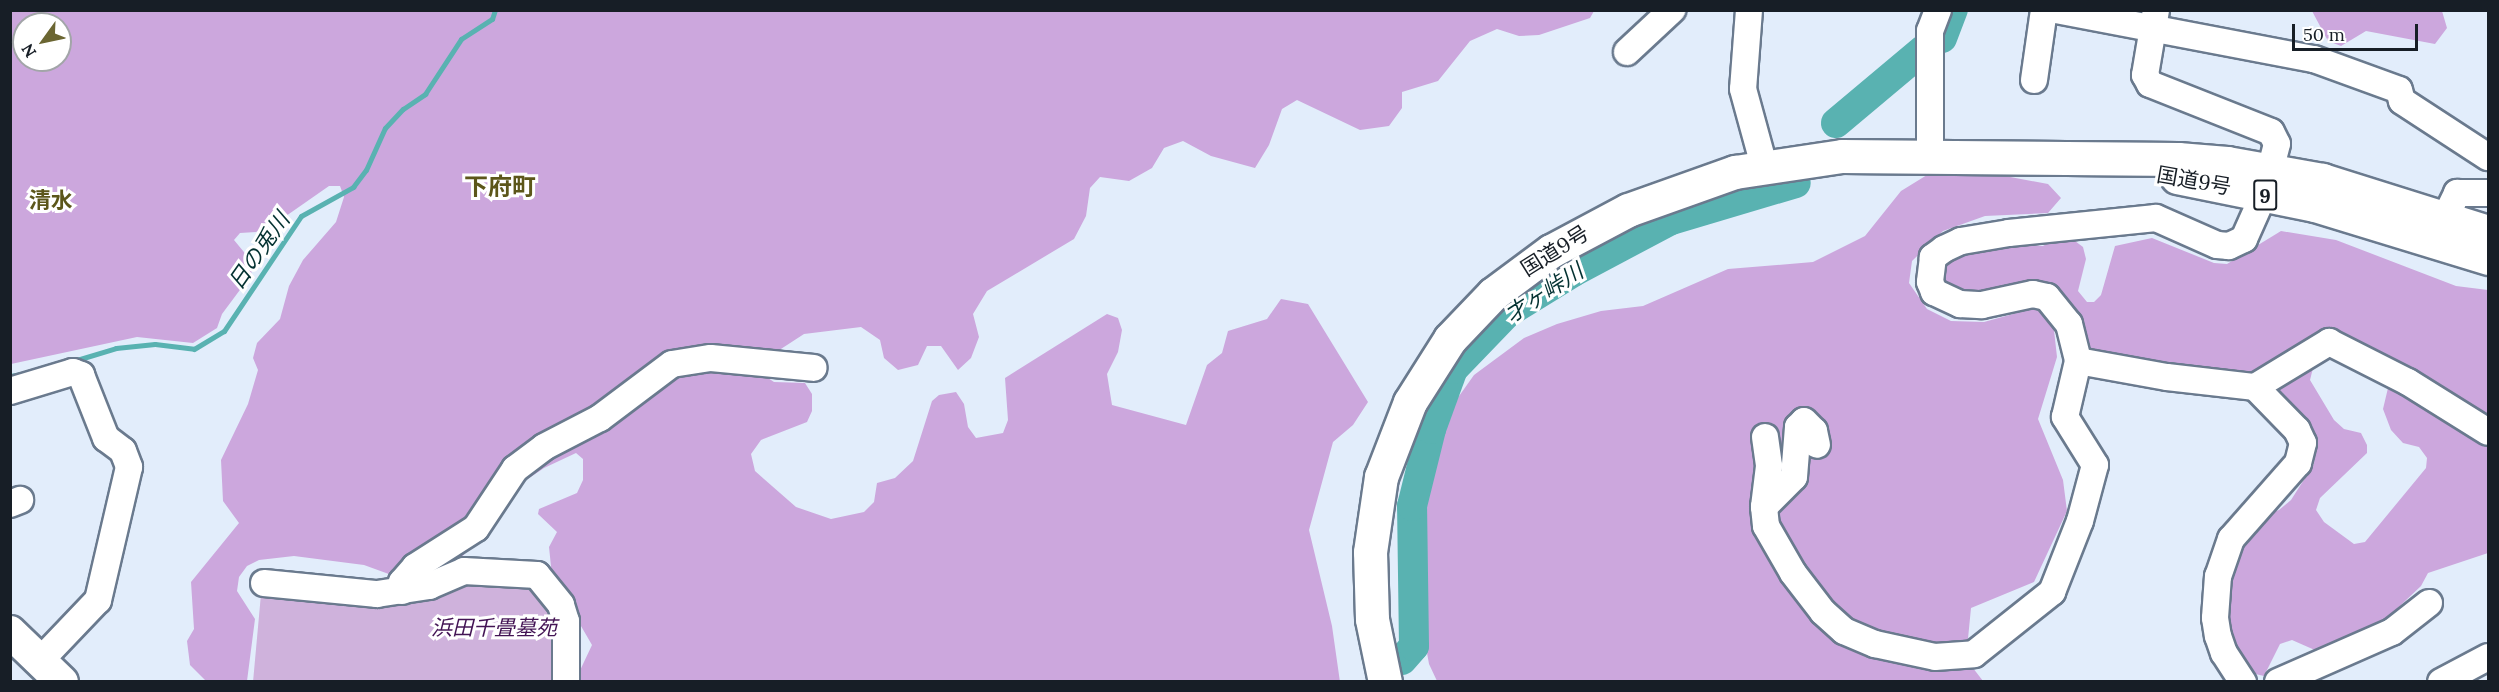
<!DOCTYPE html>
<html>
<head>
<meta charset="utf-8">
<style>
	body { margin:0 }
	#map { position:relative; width:2499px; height:692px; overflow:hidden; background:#e2edfb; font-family:Lora,"Noto Sans JP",serif }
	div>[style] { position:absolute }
	.green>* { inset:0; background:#cfb2dc }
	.forest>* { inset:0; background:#cca7dd }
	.stream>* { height:5px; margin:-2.5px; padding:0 2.5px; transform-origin:2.5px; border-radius:2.5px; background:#59b2b1 }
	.river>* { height:30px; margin:-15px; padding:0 15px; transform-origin:15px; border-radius:15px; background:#59b2b1 }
	.roads { filter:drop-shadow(2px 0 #6a7a8e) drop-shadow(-2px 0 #6a7a8e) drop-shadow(0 2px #6a7a8e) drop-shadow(0 -2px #6a7a8e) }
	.minor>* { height:26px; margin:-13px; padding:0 13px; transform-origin:13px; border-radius:13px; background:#fff }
	.major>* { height:32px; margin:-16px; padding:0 16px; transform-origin:16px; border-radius:16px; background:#fff }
	.highway>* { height:33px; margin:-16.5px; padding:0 16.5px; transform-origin:16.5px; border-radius:16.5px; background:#fff }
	span { translate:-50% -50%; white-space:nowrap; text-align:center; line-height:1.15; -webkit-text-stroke:6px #fff; paint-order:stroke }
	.shield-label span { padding:2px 4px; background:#fff; border:2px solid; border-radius:4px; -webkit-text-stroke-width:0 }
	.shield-label { font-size:20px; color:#171e26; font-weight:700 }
	.street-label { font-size:21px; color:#171e26 }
	.park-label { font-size:21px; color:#431454; font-style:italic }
	.neighbourhood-label { font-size:22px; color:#5c561a; font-weight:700 }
	.water-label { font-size:22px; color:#033131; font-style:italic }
	.quarter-label { font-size:24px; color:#5c561a; font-weight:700 }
	.frame { position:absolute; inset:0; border:12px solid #171e26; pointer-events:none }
	.north { position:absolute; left:12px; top:12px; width:60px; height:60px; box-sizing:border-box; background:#fff; border:2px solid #a2a5a8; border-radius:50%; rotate:237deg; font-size:16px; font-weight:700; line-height:24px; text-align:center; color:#171e26 }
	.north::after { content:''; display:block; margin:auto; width:21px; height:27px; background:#6b6632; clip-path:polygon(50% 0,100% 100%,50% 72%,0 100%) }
	.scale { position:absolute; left:2292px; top:24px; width:126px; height:27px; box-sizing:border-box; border:3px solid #171e26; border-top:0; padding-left:8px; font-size:18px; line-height:21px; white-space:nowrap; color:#171e26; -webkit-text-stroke:4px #fff; paint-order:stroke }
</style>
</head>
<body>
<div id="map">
	<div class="green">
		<i style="clip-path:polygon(459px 574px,531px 577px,554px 603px,555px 681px,253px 682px,261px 594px,375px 596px)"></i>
	</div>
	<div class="forest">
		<i style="clip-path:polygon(evenodd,10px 11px,1594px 11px,1590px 18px,1539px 35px,1519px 36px,1497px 29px,1470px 41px,1438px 81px,1402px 92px,1402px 108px,1389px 126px,1360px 130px,1297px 100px,1282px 109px,1269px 145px,1255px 168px,1211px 156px,1183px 141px,1164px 148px,1152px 168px,1129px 181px,1100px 177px,1090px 188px,1086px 216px,1074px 239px,987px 291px,973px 314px,979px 337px,971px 358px,958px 370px,941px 346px,927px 346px,918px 365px,898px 370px,884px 358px,880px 340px,861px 327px,804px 334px,767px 358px,765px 376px,774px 382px,805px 383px,812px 394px,812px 411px,807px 422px,761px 440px,751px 454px,755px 471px,796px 507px,831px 519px,864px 512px,874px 502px,877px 483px,895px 478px,913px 461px,932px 401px,939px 395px,956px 392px,964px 404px,968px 427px,976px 438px,1003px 433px,1008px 420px,1005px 378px,1107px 314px,1118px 318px,1122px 330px,1118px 352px,1107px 374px,1112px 405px,1186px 425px,1207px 365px,1222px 353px,1228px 331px,1267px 319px,1281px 299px,1308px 304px,1368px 402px,1353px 425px,1333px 442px,1309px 530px,1332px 626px,1340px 682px,575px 681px,592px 645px,552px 576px,549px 547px,557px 532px,538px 514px,539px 509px,577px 493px,583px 480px,583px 459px,576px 453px,544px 468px,513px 489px,488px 529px,456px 563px,408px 581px,364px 565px,294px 556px,259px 560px,247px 566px,239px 577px,237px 591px,255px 619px,247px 681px,206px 681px,190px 665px,187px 641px,194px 629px,191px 582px,239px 523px,223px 501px,221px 460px,248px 404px,258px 370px,253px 358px,257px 343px,280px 319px,289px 286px,303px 260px,336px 222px,344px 197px,340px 186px,329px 186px,286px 216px,256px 232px,240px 233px,234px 240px,253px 263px,251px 275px,222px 314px,217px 328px,193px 343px,137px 337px,11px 364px,10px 11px,24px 24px,60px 24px,60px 60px,24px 60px,24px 24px)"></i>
		<i style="clip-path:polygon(2312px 11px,2442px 11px,2447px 28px,2435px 44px,2366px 31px,2341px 46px,2328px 41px)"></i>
		<i style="clip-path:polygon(1984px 172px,2048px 184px,2061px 198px,2048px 213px,1985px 216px,1943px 231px,1912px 261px,1909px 283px,1927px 309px,1951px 321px,1984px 322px,2035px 308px,2053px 321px,2057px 357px,2038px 419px,2063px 480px,2067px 511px,2034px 582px,1971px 608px,1966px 659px,1983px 681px,1437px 681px,1429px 664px,1420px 614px,1420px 515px,1452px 406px,1474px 375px,1524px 338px,1557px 324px,1601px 311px,1643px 306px,1728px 269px,1813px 262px,1865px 236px,1901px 191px,1927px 175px)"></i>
		<i style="clip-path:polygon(2281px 231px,2336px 240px,2456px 286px,2488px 290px,2488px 424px,2356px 346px,2266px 374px,2230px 378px,2087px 352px,2068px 314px,1940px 288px,1941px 256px,2003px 243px,2043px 246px,2055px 239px,2075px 241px,2083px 247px,2086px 259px,2078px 291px,2087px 302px,2094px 302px,2101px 295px,2115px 246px,2152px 238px,2214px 263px,2227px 264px)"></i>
		<i style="clip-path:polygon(2308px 362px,2313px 368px,2310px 380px,2334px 420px,2344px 429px,2361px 433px,2367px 445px,2367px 453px,2320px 498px,2316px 510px,2324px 522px,2354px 544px,2365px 542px,2426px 468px,2427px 458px,2419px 447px,2403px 443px,2391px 430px,2383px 409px,2388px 388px,2396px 381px,2488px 442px,2488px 553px,2428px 573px,2421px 586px,2385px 620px,2341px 647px,2317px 651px,2292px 640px,2280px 644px,2264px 676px,2251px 673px,2240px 660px,2221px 611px,2226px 571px,2259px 517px,2279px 510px,2291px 500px,2314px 464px,2315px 445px,2276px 393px,2275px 385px)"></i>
	</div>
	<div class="stream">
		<i style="left:70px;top:362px;width:48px;rotate:-16.9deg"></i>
		<i style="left:116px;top:348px;width:39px;rotate:-6deg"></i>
		<i style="left:155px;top:344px;width:39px;rotate:7deg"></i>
		<i style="left:194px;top:349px;width:35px;rotate:-31deg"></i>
		<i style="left:224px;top:331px;width:138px;rotate:-56.2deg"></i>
		<i style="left:301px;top:216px;width:60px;rotate:-29.1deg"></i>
		<i style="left:353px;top:187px;width:21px;rotate:-53deg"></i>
		<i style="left:366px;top:170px;width:46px;rotate:-65.7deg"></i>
		<i style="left:385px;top:128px;width:26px;rotate:-47deg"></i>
		<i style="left:403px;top:109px;width:27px;rotate:-34deg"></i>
		<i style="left:425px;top:94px;width:66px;rotate:-56.8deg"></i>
		<i style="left:461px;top:39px;width:37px;rotate:-33deg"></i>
		<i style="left:492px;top:19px;width:9px;rotate:-72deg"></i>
		<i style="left:10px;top:376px;width:22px;rotate:-10deg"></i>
	</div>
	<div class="river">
		<i style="left:1942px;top:38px;width:30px;rotate:-69deg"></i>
		<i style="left:1836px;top:123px;width:114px;rotate:-40deg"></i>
		<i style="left:1402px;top:660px;width:18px;rotate:-49deg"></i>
		<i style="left:1414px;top:646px;width:140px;rotate:-90.8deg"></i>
		<i style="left:1412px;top:506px;width:79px;rotate:-76.1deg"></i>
		<i style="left:1431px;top:429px;width:64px;rotate:-69.9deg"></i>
		<i style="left:1453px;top:369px;width:78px;rotate:-46deg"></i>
		<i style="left:1507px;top:313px;width:78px;rotate:-31.8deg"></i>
		<i style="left:1573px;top:272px;width:111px;rotate:-28deg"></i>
		<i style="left:1671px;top:220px;width:130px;rotate:-16.5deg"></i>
	</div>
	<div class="roads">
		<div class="minor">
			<i style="left:1749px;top:10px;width:79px;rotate:94.3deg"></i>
			<i style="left:1743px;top:89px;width:80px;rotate:74.7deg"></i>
			<i style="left:2056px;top:10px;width:263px;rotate:10.8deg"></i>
			<i style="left:2314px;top:59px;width:90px;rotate:20deg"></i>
			<i style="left:2399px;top:90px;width:11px;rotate:75deg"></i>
			<i style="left:2402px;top:101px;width:103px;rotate:33.1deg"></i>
			<i style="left:2156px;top:10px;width:66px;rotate:99.6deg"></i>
			<i style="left:2145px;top:75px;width:10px;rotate:61deg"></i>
			<i style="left:2150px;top:84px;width:130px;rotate:21.6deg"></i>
			<i style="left:2271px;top:132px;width:13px;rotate:63deg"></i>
			<i style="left:2277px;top:144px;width:52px;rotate:104.6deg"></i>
			<i style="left:2264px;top:194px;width:49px;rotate:114deg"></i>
			<i style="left:2244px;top:239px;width:17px;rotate:155deg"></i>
			<i style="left:2229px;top:246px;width:12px;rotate:-175deg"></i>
			<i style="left:2217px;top:245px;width:67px;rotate:-156.1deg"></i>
			<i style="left:2156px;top:218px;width:148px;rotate:174.2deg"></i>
			<i style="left:2009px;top:233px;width:49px;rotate:170.5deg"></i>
			<i style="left:1961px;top:241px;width:19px;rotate:155deg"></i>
			<i style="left:1944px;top:249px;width:14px;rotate:144deg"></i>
			<i style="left:1933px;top:257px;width:25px;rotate:97deg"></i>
			<i style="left:1930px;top:282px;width:11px;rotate:68deg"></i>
			<i style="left:1934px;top:292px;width:29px;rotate:25deg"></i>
			<i style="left:1960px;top:304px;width:22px;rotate:3deg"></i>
			<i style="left:1982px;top:305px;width:52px;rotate:-12.2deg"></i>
			<i style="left:2033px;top:294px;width:14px;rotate:12deg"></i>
			<i style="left:2047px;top:297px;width:35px;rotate:51deg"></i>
			<i style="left:2069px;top:324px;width:38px;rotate:76deg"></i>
			<i style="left:2078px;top:361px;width:90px;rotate:10.2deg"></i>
			<i style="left:2167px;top:377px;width:89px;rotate:6.5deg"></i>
			<i style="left:2255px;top:387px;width:60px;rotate:45.7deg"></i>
			<i style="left:2297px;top:430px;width:14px;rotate:65deg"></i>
			<i style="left:2303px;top:443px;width:21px;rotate:104deg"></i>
			<i style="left:2298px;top:463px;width:101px;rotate:131.4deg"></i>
			<i style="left:2231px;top:539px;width:39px;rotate:109deg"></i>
			<i style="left:2218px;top:576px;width:42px;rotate:94.1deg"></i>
			<i style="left:2215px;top:618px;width:18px;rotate:81deg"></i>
			<i style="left:2218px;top:636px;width:18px;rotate:71deg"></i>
			<i style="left:2224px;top:653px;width:35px;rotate:57deg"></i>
			<i style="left:1627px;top:52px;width:62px;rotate:-43deg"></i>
			<i style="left:2034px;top:80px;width:71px;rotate:-81.9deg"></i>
			<i style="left:1930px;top:154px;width:123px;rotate:-90deg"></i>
			<i style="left:1930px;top:31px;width:22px;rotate:-69deg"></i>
			<i style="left:2445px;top:218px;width:28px;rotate:-64deg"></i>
			<i style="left:2457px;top:193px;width:31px"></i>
			<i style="left:2255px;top:387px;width:87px;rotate:-31.3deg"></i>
			<i style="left:2329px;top:342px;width:89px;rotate:26.9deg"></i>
			<i style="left:2408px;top:382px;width:94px;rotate:32deg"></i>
			<i style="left:10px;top:391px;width:66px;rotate:-16.8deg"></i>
			<i style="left:73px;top:372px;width:9px;rotate:21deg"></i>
			<i style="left:81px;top:375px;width:68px;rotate:68.4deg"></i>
			<i style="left:106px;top:438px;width:21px;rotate:37deg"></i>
			<i style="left:123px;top:451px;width:17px;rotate:69deg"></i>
			<i style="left:129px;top:467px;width:137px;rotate:103.1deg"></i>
			<i style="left:98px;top:600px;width:84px;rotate:133.6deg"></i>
			<i style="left:1765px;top:437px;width:29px;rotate:82deg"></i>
			<i style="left:1769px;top:466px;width:41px;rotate:97deg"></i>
			<i style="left:1764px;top:507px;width:19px;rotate:84deg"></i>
			<i style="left:1766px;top:526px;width:54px;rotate:60.1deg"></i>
			<i style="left:1793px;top:573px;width:49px;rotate:52.4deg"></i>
			<i style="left:1823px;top:612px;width:28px;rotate:42deg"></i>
			<i style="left:1844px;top:631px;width:34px;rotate:23deg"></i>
			<i style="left:1875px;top:644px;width:61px;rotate:12.2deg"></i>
			<i style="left:1935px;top:657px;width:39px;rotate:-4deg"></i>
			<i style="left:1974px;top:654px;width:100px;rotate:-38.5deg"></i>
			<i style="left:2052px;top:592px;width:76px;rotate:-68.5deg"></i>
			<i style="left:2080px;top:521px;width:58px;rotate:-75deg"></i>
			<i style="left:2095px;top:465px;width:57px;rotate:-122deg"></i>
			<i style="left:2065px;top:417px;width:57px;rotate:-76.9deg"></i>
			<i style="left:10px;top:504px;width:11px;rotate:-22deg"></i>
			<i style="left:1764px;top:507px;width:42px;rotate:-45deg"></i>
			<i style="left:1794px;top:477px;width:50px;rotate:-85.4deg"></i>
			<i style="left:1798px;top:427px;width:8px;rotate:-45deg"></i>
			<i style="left:1804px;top:421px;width:14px;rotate:45deg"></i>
			<i style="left:1814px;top:431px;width:14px;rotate:78deg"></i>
			<i style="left:264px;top:583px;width:114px;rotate:5.6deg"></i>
			<i style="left:377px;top:594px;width:53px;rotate:-8.7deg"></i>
			<i style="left:429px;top:586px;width:38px;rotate:-23deg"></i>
			<i style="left:464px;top:571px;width:73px;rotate:3.1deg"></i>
			<i style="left:537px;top:575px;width:38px;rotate:51deg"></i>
			<i style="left:561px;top:605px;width:17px;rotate:73deg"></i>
			<i style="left:566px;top:621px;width:61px;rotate:90deg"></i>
			<i style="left:402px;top:591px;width:9px;rotate:-90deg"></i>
			<i style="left:402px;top:582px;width:20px;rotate:-49deg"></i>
			<i style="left:415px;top:567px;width:72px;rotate:-32.6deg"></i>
			<i style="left:476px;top:528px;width:71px;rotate:-56.5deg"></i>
			<i style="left:515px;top:469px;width:36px;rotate:-37deg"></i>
			<i style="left:544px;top:447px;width:63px;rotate:-27.4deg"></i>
			<i style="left:600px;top:418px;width:90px;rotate:-36.9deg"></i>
			<i style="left:672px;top:364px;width:39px;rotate:-9deg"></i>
			<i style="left:711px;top:358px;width:103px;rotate:5.5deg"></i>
			<i style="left:2278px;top:682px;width:124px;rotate:-23.7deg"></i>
			<i style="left:2392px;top:632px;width:47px;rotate:-38.1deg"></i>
			<i style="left:2441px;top:682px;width:53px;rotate:-28deg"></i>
		</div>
		<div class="major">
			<i style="left:10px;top:632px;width:72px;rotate:43.9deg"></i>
		</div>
		<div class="highway">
			<i style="left:2177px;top:177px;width:141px;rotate:11.5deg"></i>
			<i style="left:2315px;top:205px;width:181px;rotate:17deg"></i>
			<i style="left:1385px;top:682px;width:64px;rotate:-101.7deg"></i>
			<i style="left:1372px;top:619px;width:67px;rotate:-91.7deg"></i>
			<i style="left:1370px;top:552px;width:76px;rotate:-81.7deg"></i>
			<i style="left:1381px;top:477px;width:80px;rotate:-68.9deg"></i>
			<i style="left:1410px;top:402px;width:75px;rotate:-57.6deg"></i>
			<i style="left:1450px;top:339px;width:62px;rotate:-46.3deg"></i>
			<i style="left:1493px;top:294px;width:72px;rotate:-36.6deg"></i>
			<i style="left:1551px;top:251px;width:87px;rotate:-28deg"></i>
			<i style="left:1628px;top:210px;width:114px;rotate:-19.6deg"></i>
			<i style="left:1735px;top:172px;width:108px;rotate:-8.5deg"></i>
			<i style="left:1842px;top:156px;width:336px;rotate:0.5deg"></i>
			<i style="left:2178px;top:159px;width:49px;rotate:4.7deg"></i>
			<i style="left:2227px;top:163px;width:97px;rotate:10.1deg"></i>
			<i style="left:2322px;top:180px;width:174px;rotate:17.4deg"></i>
		</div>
	</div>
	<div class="shield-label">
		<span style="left:2265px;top:195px">9</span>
	</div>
	<div class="street-label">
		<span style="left:2194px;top:181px;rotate:10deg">国道9号</span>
		<span style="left:1555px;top:251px;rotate:-32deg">国道9号</span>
	</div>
	<div class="park-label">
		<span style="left:494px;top:628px">浜田千畳墓苑</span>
	</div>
	<div class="neighbourhood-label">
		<span style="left:51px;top:201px">清水</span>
	</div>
	<div class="water-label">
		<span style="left:259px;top:251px;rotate:-55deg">日の兎川</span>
		<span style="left:1544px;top:293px;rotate:-33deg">才ヶ峠川</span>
	</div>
	<div class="quarter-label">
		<span style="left:500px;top:187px">下府町</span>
	</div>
	<div class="frame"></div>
	<div class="north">N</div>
	<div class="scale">50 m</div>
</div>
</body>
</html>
